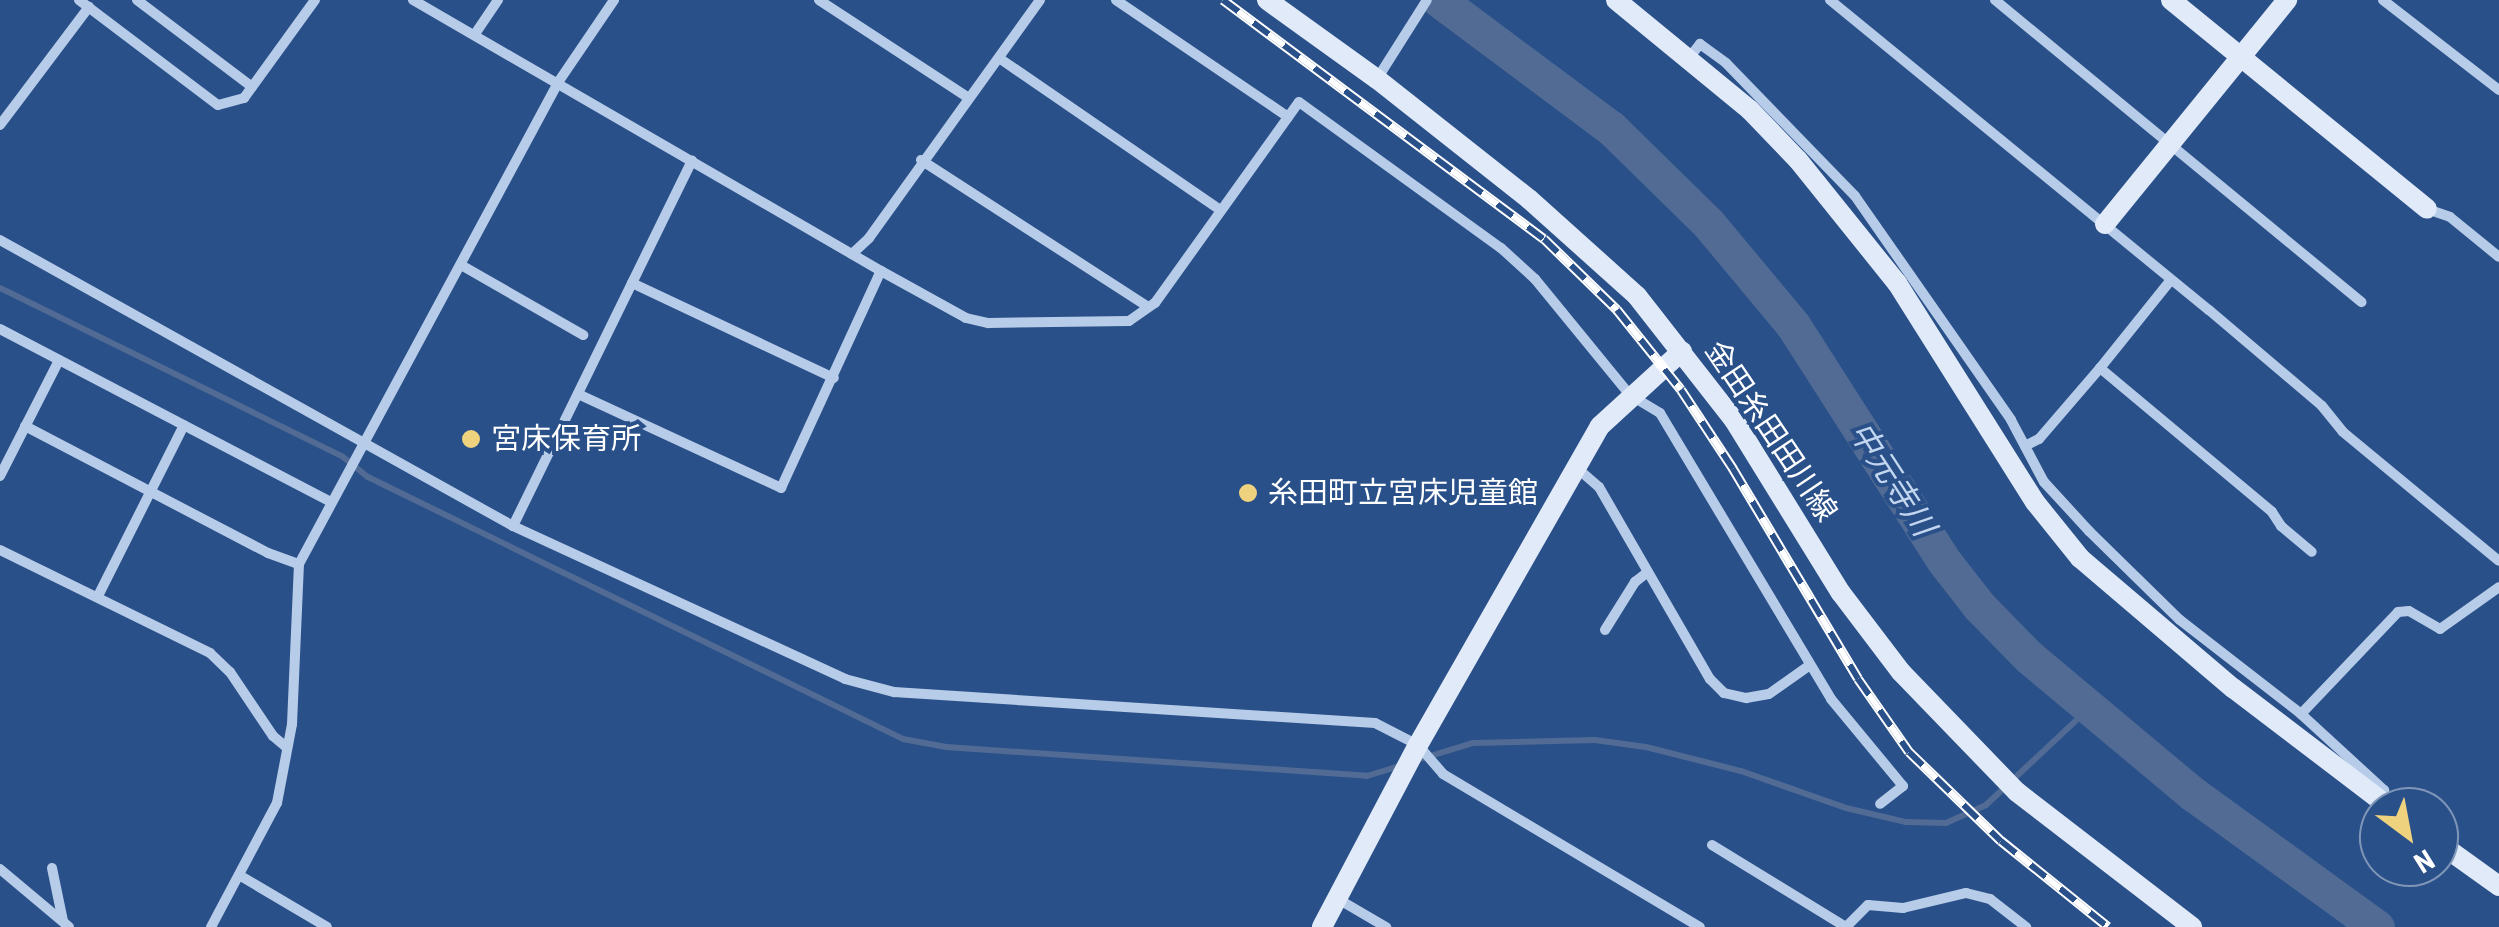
<!DOCTYPE html>
<html>
<head>
<meta charset="utf-8">
<style>
	body { margin:0 }
	#map { position:relative; width:2499px; height:927px; overflow:hidden; background:#2a5089; font-family:"Roboto Condensed","Noto Sans JP",sans-serif }
	div>[style] { position:absolute }
	.stream>* { height:6px; margin:-3px; padding:0 3px; transform-origin:3px; border-radius:3px; background:#516b94 }
	.river>* { height:35px; margin:-17.5px; padding:0 17.5px; transform-origin:17.5px; border-radius:17.5px; background:#516b94 }
	.street>* { height:10px; margin:-5px; padding:0 5px; transform-origin:5px; border-radius:5px; background:#b7cce9 }
	.secondary>* { height:20px; margin:-10px; padding:0 10px; transform-origin:10px; border-radius:10px; background:#e1eaf8 }
	.rail>* { height:10px; margin-top:-5px; transform-origin:0; background:repeating-linear-gradient(90deg,#2a5089 0 19px,#fff 0 38px); box-sizing:border-box; border-block:2px solid #fff }
	.dots>* { width:28px; height:28px; translate:-50% -50%; box-sizing:border-box; border:5px solid #2a5089; border-radius:50% }
	span { translate:-50% -50%; white-space:nowrap; text-align:center; line-height:1.15; -webkit-text-stroke:8px #2a5089; paint-order:stroke }
	.street-label { font-size:30px; color:#fff }
	.poi-label { font-size:30px; color:#fff }
	.left { translate:0 -50%; text-align:left }
	.water-label { font-size:32px; color:#c3d6f0; font-style:italic }
	.north { position:absolute; left:2359px; top:787px; width:100px; height:100px; box-sizing:border-box; background:#2a5089; border:2px solid #7f96b8; border-radius:50%; rotate:148deg; font-size:28px; font-weight:700; line-height:40px; text-align:center; color:#fff }
	.north::after { content:''; display:block; margin:auto; width:35px; height:45px; background:#efd27e; clip-path:polygon(50% 0,100% 100%,50% 72%,0 100%) }
</style>
</head>
<body>
<div id="map">
	<div class="stream">
		<i style="left:0;top:288px;width:382px;rotate:26.2deg"></i>
		<i style="left:343px;top:457px;width:32px;rotate:39deg"></i>
		<i style="left:368px;top:477px;width:596px;rotate:26.09deg"></i>
		<i style="left:903px;top:739px;width:44px;rotate:10.5deg"></i>
		<i style="left:946px;top:747px;width:422px;rotate:3.9deg"></i>
		<i style="left:1367px;top:776px;width:37px;rotate:-17deg"></i>
		<i style="left:1414px;top:761px;width:62px;rotate:-17deg"></i>
		<i style="left:1473px;top:743px;width:122px;rotate:-1.4deg"></i>
		<i style="left:1595px;top:740px;width:51px;rotate:7.8deg"></i>
		<i style="left:1646px;top:747px;width:98px;rotate:14.2deg"></i>
		<i style="left:1741px;top:771px;width:111px;rotate:19.4deg"></i>
		<i style="left:1846px;top:808px;width:62px;rotate:13.1deg"></i>
		<i style="left:1906px;top:822px;width:40px;rotate:1.4deg"></i>
		<i style="left:1946px;top:823px;width:44px;rotate:-24.2deg"></i>
		<i style="left:1986px;top:805px;width:139px;rotate:-43.2deg"></i>
	</div>
	<div class="river">
		<i style="left:1439px;top:0;width:214px;rotate:36.7deg"></i>
		<i style="left:1611px;top:128px;width:136px;rotate:44.4deg"></i>
		<i style="left:1708px;top:223px;width:133px;rotate:50.2deg"></i>
		<i style="left:1793px;top:325px;width:280px;rotate:57.4deg"></i>
		<i style="left:1944px;top:561px;width:57px;rotate:52.1deg"></i>
		<i style="left:1979px;top:606px;width:71px;rotate:45.6deg"></i>
		<i style="left:2029px;top:657px;width:214px;rotate:39.9deg"></i>
		<i style="left:2193px;top:794px;width:227px;rotate:35.9deg"></i>
	</div>
	<div class="street">
		<i style="left:79px;top:0;width:174px;rotate:37.1deg"></i>
		<i style="left:218px;top:105px;width:27px;rotate:-15deg"></i>
		<i style="left:244px;top:98px;width:121px;rotate:-54.1deg"></i>
		<i style="left:137px;top:0;width:144px;rotate:37.1deg"></i>
		<i style="left:413px;top:0;width:541px;rotate:30.07deg"></i>
		<i style="left:881px;top:271px;width:97px;rotate:28.9deg"></i>
		<i style="left:966px;top:318px;width:23px;rotate:13deg"></i>
		<i style="left:988px;top:323px;width:141px;rotate:-0.8deg"></i>
		<i style="left:1129px;top:321px;width:32px;rotate:-35deg"></i>
		<i style="left:1155px;top:303px;width:247px;rotate:-54.4deg"></i>
		<i style="left:1299px;top:102px;width:249px;rotate:35.9deg"></i>
		<i style="left:1501px;top:248px;width:46px;rotate:42.4deg"></i>
		<i style="left:1535px;top:279px;width:150px;rotate:50.7deg"></i>
		<i style="left:1630px;top:395px;width:35px;rotate:31deg"></i>
		<i style="left:1660px;top:413px;width:333px;rotate:59.1deg"></i>
		<i style="left:1831px;top:699px;width:113px;rotate:50.4deg"></i>
		<i style="left:1903px;top:786px;width:29px;rotate:142deg"></i>
		<i style="left:819px;top:0;width:179px;rotate:33.2deg"></i>
		<i style="left:1116px;top:0;width:208px;rotate:34.2deg"></i>
		<i style="left:1830px;top:0;width:490px;rotate:39.3deg"></i>
		<i style="left:2209px;top:310px;width:148px;rotate:40.3deg"></i>
		<i style="left:2322px;top:406px;width:33px;rotate:51deg"></i>
		<i style="left:2343px;top:432px;width:202px;rotate:39.6deg"></i>
		<i style="left:1995px;top:0;width:475px;rotate:39.5deg"></i>
		<i style="left:2383px;top:0;width:147px;rotate:37.8deg"></i>
		<i style="left:475px;top:34px;width:41px;rotate:-55.9deg"></i>
		<i style="left:999px;top:58px;width:267px;rotate:34.5deg"></i>
		<i style="left:1689px;top:58px;width:18px;rotate:-52deg"></i>
		<i style="left:1700px;top:44px;width:32px;rotate:36deg"></i>
		<i style="left:1726px;top:63px;width:185px;rotate:45.9deg"></i>
		<i style="left:1855px;top:196px;width:273px;rotate:55.1deg"></i>
		<i style="left:2011px;top:420px;width:70px;rotate:62deg"></i>
		<i style="left:2044px;top:482px;width:67px;rotate:47.4deg"></i>
		<i style="left:2089px;top:531px;width:127px;rotate:44.4deg"></i>
		<i style="left:2180px;top:620px;width:153px;rotate:37.8deg"></i>
		<i style="left:2301px;top:714px;width:113px;rotate:42.5deg"></i>
		<i style="left:2384px;top:790px;width:12px;rotate:95deg"></i>
		<i style="left:1377px;top:79px;width:93px;rotate:-57.7deg"></i>
		<i style="left:0;top:125px;width:148px;rotate:-53deg"></i>
		<i style="left:921px;top:160px;width:270px;rotate:32.9deg"></i>
		<i style="left:2427px;top:209px;width:24px;rotate:19deg"></i>
		<i style="left:2450px;top:217px;width:63px;rotate:39.2deg"></i>
		<i style="left:0;top:240px;width:587px;rotate:29.14deg"></i>
		<i style="left:513px;top:526px;width:366px;rotate:24.7deg"></i>
		<i style="left:845px;top:679px;width:51px;rotate:14.9deg"></i>
		<i style="left:894px;top:692px;width:482px;rotate:3.7deg"></i>
		<i style="left:1375px;top:723px;width:48px;rotate:27.1deg"></i>
		<i style="left:1418px;top:745px;width:38px;rotate:49deg"></i>
		<i style="left:1443px;top:774px;width:299px;rotate:30.8deg"></i>
		<i style="left:852px;top:254px;width:23px;rotate:-43deg"></i>
		<i style="left:869px;top:238px;width:293px;rotate:-54.3deg"></i>
		<i style="left:461px;top:265px;width:141px;rotate:29.8deg"></i>
		<i style="left:2170px;top:281px;width:112px;rotate:128.8deg"></i>
		<i style="left:2100px;top:368px;width:224px;rotate:39.9deg"></i>
		<i style="left:2272px;top:512px;width:17px;rotate:57deg"></i>
		<i style="left:2281px;top:526px;width:40px;rotate:40deg"></i>
		<i style="left:632px;top:283px;width:223px;rotate:25.2deg"></i>
		<i style="left:0;top:329px;width:371px;rotate:27.6deg"></i>
		<i style="left:578px;top:394px;width:224px;rotate:24.8deg"></i>
		<i style="left:781px;top:488px;width:239px;rotate:-65.3deg"></i>
		<i style="left:25px;top:426px;width:274px;rotate:27.6deg"></i>
		<i style="left:268px;top:553px;width:33px;rotate:20deg"></i>
		<i style="left:2025px;top:446px;width:16px;rotate:-27deg"></i>
		<i style="left:2039px;top:439px;width:94px;rotate:-49.3deg"></i>
		<i style="left:1577px;top:468px;width:29px;rotate:41deg"></i>
		<i style="left:1599px;top:487px;width:222px;rotate:60deg"></i>
		<i style="left:1710px;top:679px;width:20px;rotate:45deg"></i>
		<i style="left:1724px;top:693px;width:23px;rotate:13deg"></i>
		<i style="left:1746px;top:698px;width:23px;rotate:-10deg"></i>
		<i style="left:1769px;top:694px;width:50px;rotate:-35.3deg"></i>
		<i style="left:0;top:476px;width:130px;rotate:-63deg"></i>
		<i style="left:513px;top:526px;width:407px;rotate:-63.9deg"></i>
		<i style="left:0;top:550px;width:234px;rotate:26.1deg"></i>
		<i style="left:210px;top:653px;width:28px;rotate:44deg"></i>
		<i style="left:230px;top:672px;width:77px;rotate:56.1deg"></i>
		<i style="left:273px;top:736px;width:17px;rotate:40deg"></i>
		<i style="left:99px;top:594px;width:189px;rotate:-63.3deg"></i>
		<i style="left:1605px;top:630px;width:57px;rotate:-58deg"></i>
		<i style="left:1635px;top:582px;width:16px;rotate:-38deg"></i>
		<i style="left:2301px;top:714px;width:141px;rotate:-46.4deg"></i>
		<i style="left:2398px;top:612px;width:11px;rotate:-5deg"></i>
		<i style="left:2409px;top:611px;width:36px;rotate:30deg"></i>
		<i style="left:2440px;top:629px;width:72px;rotate:-35.4deg"></i>
		<i style="left:1712px;top:845px;width:157px;rotate:31.5deg"></i>
		<i style="left:52px;top:868px;width:54px;rotate:78.3deg"></i>
		<i style="left:0;top:869px;width:90px;rotate:40deg"></i>
		<i style="left:239px;top:875px;width:102px;rotate:30.6deg"></i>
		<i style="left:1338px;top:899px;width:56px;rotate:30.3deg"></i>
		<i style="left:211px;top:927px;width:140px;rotate:-62deg"></i>
		<i style="left:277px;top:803px;width:80px;rotate:-79.2deg"></i>
		<i style="left:292px;top:724px;width:160px;rotate:-87.5deg"></i>
		<i style="left:299px;top:564px;width:549px;rotate:-61.71deg"></i>
		<i style="left:559px;top:81px;width:98px;rotate:-55.8deg"></i>
		<i style="left:1846px;top:927px;width:31px;rotate:-45deg"></i>
		<i style="left:1868px;top:905px;width:35px;rotate:5deg"></i>
		<i style="left:1903px;top:908px;width:65px;rotate:-13.4deg"></i>
		<i style="left:1966px;top:893px;width:25px;rotate:14deg"></i>
		<i style="left:1990px;top:899px;width:46px;rotate:37.9deg"></i>
	</div>
	<div class="secondary">
		<i style="left:1267px;top:0;width:135px;rotate:35.7deg"></i>
		<i style="left:1377px;top:79px;width:194px;rotate:38.3deg"></i>
		<i style="left:1529px;top:199px;width:145px;rotate:41.9deg"></i>
		<i style="left:1637px;top:296px;width:157px;rotate:52deg"></i>
		<i style="left:1734px;top:420px;width:203px;rotate:58.3deg"></i>
		<i style="left:1841px;top:593px;width:99px;rotate:52.8deg"></i>
		<i style="left:1901px;top:672px;width:167px;rotate:46deg"></i>
		<i style="left:2017px;top:792px;width:221px;rotate:37.6deg"></i>
		<i style="left:1616px;top:0;width:173px;rotate:39.4deg"></i>
		<i style="left:1750px;top:110px;width:69px;rotate:46.2deg"></i>
		<i style="left:1798px;top:160px;width:158px;rotate:51.2deg"></i>
		<i style="left:1897px;top:283px;width:259px;rotate:57.8deg"></i>
		<i style="left:2035px;top:502px;width:72px;rotate:51.2deg"></i>
		<i style="left:2080px;top:558px;width:201px;rotate:40.4deg"></i>
		<i style="left:2233px;top:688px;width:196px;rotate:37.3deg"></i>
		<i style="left:2171px;top:0;width:330px;rotate:39.2deg"></i>
		<i style="left:2105px;top:224px;width:289px;rotate:-50.9deg"></i>
		<i style="left:2439px;top:843px;width:74px;rotate:35.6deg"></i>
		<i style="left:1322px;top:927px;width:206px;rotate:-62.2deg"></i>
		<i style="left:1418px;top:745px;width:367px;rotate:-60.3deg"></i>
		<i style="left:1600px;top:426px;width:111px;rotate:-42.4deg"></i>
	</div>
	<div class="rail">
		<i style="left:1223px;top:0;width:400px;rotate:36.7deg"></i>
		<i style="left:1544px;top:239px;width:102px;rotate:44.2deg"></i>
		<i style="left:1617px;top:310px;width:102px;rotate:51.3deg"></i>
		<i style="left:1681px;top:390px;width:95px;rotate:56.6deg"></i>
		<i style="left:1733px;top:469px;width:244px;rotate:59.2deg"></i>
		<i style="left:1858px;top:679px;width:89px;rotate:55.1deg"></i>
		<i style="left:1909px;top:752px;width:128px;rotate:44.1deg"></i>
		<i style="left:2001px;top:841px;width:137px;rotate:38.8deg"></i>
	</div>
	<div class="dots">
		<i style="left:471px;top:439px;background:#efd27e"></i>
		<i style="left:1248px;top:493px;background:#efd27e"></i>
	</div>
	<div class="street-label">
		<span style="left:1771px;top:431px;rotate:56deg">金田糸田田川線</span>
	</div>
	<div class="poi-label">
		<span class="left" style="left:491px;top:439px">宮床保育所</span>
		<span class="left" style="left:1268px;top:493px">糸田町立宮床児童館</span>
	</div>
	<div class="water-label">
		<span style="left:1892px;top:479px;rotate:57deg">中元寺川</span>
	</div>
	<div class="north">N</div>
</div>
</body>
</html>
